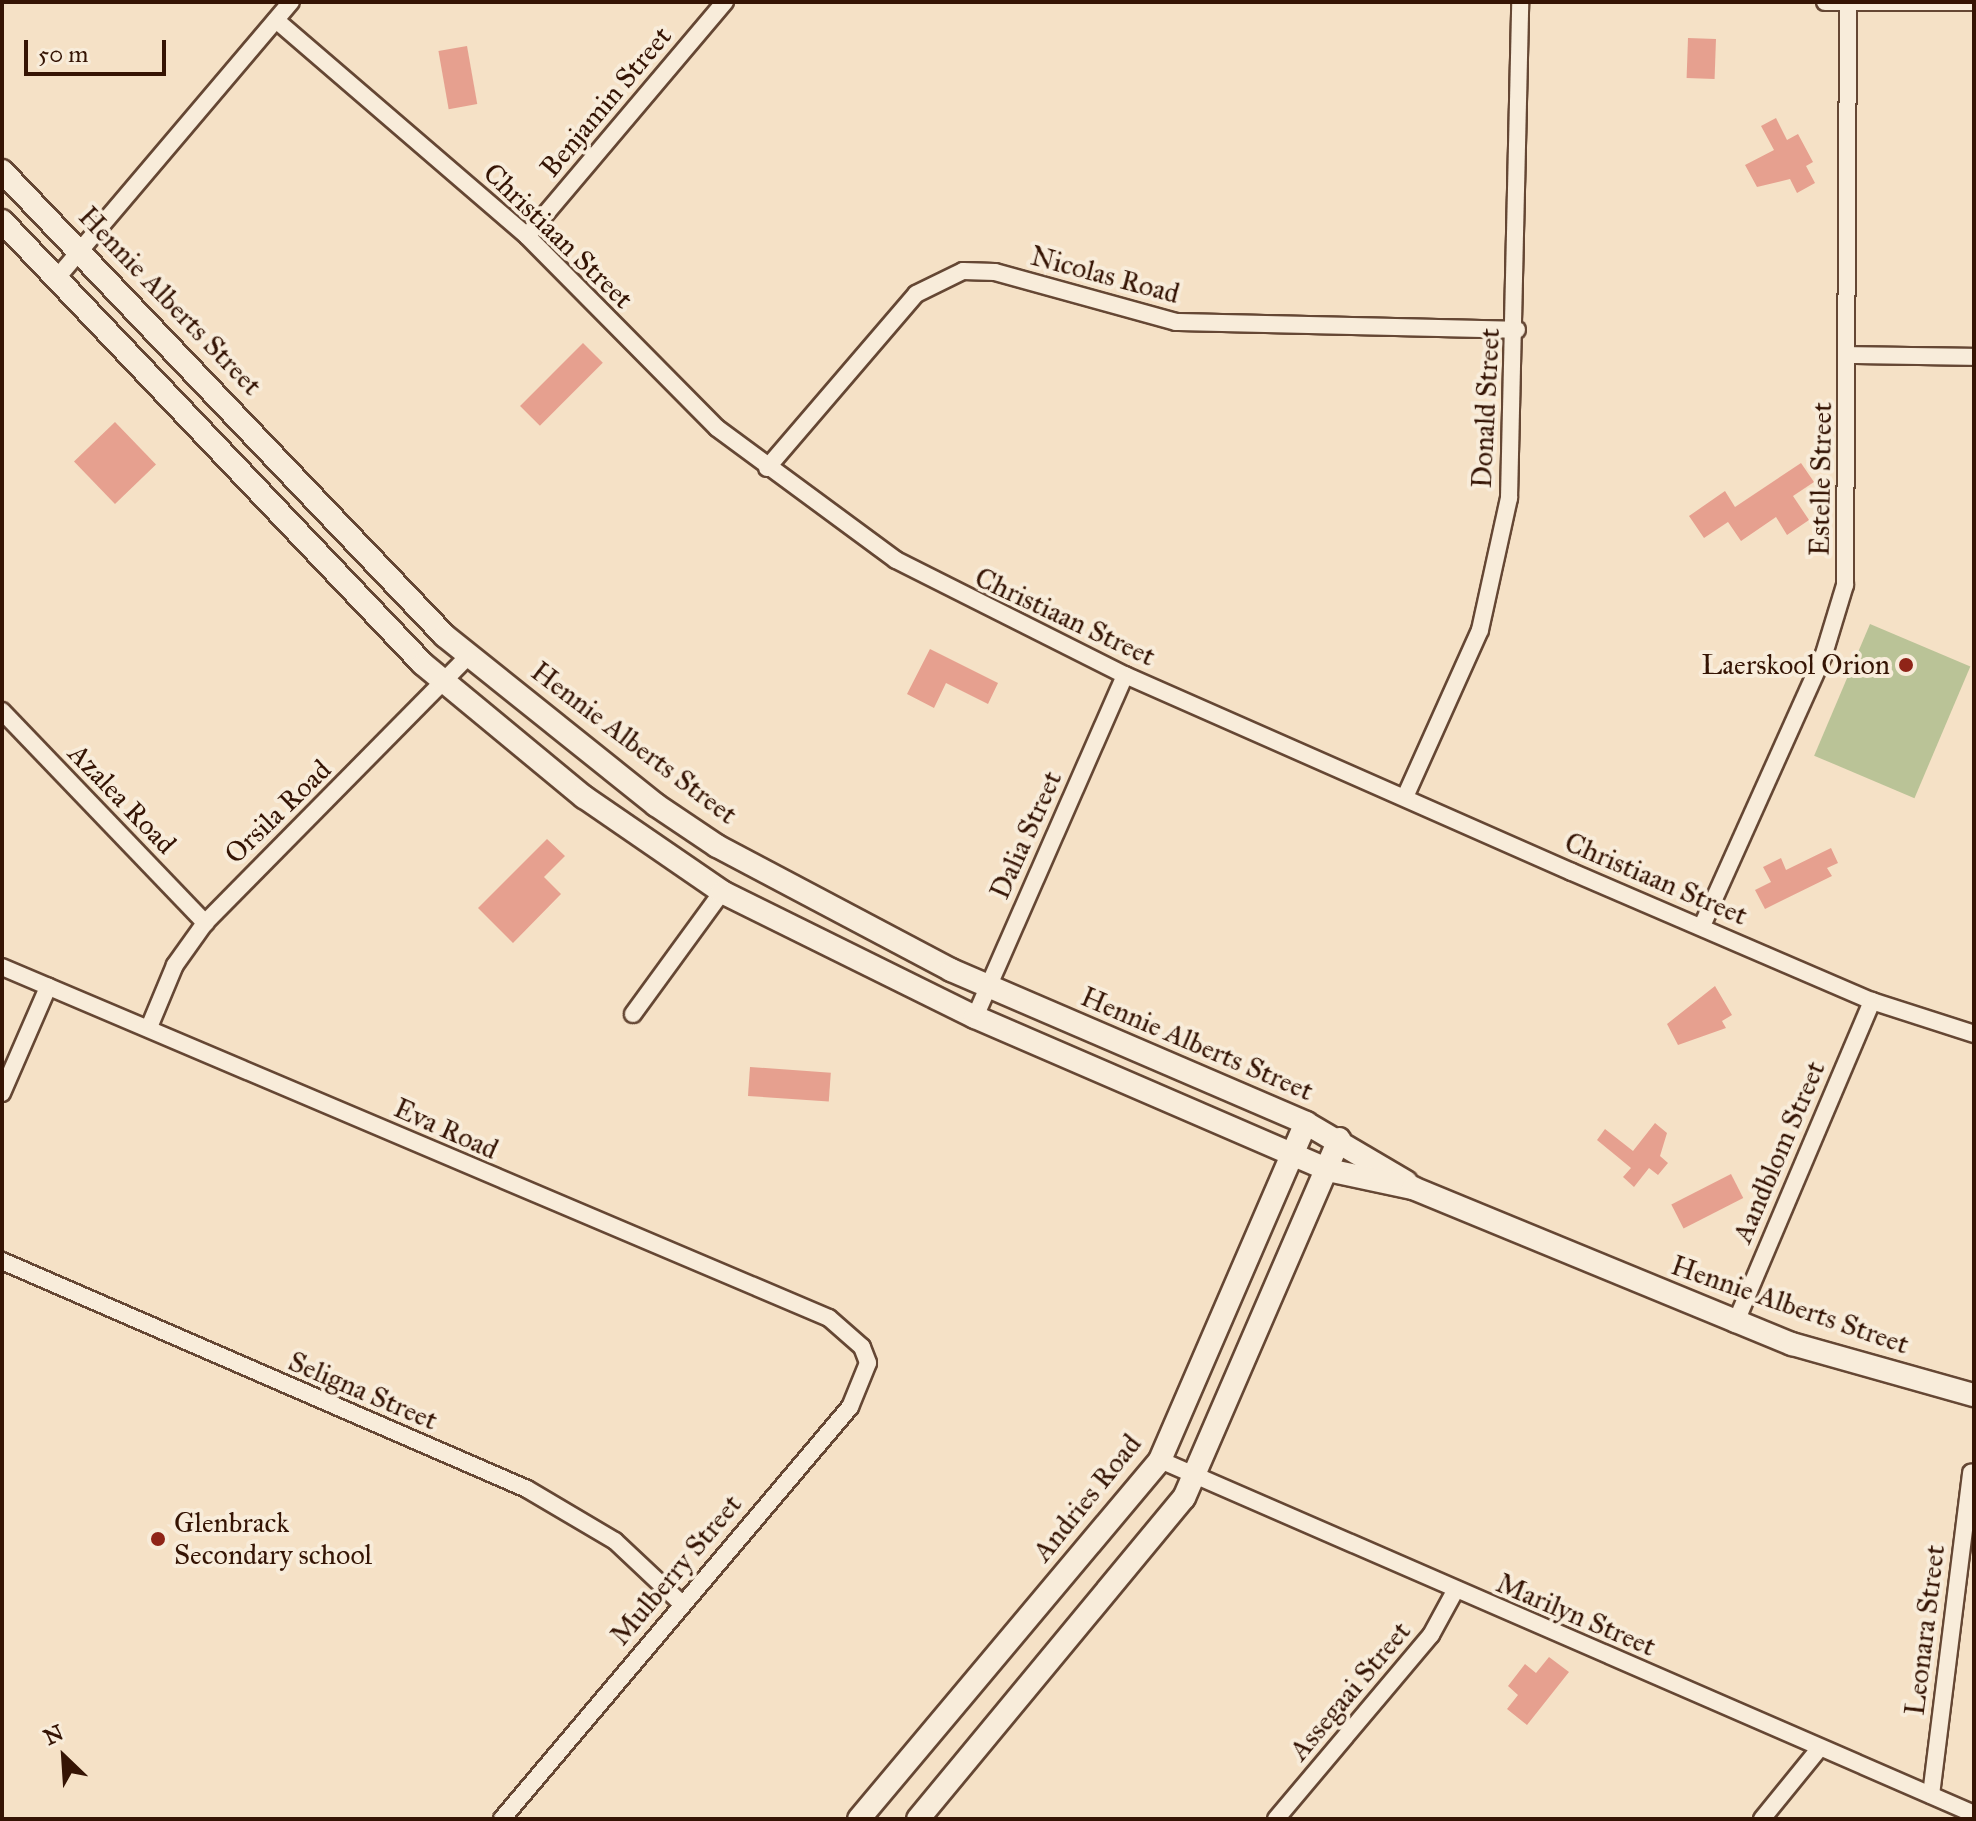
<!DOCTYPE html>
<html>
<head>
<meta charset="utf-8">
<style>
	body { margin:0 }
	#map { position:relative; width:1976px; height:1821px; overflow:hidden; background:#f5e1c6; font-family:"IM FELL Great Primer",serif }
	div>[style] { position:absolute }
	.green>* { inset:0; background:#bac397; transform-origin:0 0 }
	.building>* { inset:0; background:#e6a08f; transform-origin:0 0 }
	.roads { filter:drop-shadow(2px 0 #654734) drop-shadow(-2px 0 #654734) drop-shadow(0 2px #654734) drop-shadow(0 -2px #654734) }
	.street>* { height:16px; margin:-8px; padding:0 8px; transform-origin:8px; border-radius:8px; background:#f8ecda }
	.secondary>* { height:22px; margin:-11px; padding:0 11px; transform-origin:11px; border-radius:11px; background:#f8ecda }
	.dots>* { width:22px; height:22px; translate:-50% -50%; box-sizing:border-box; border:4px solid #f8ecda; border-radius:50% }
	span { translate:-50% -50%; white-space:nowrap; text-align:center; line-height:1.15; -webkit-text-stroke:8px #f8ecda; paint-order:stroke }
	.street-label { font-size:28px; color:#351404 }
	.poi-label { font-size:28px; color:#351404 }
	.right { translate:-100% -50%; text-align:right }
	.left { translate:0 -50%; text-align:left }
	.frame { position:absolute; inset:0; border:4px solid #351404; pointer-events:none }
	.north { position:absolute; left:24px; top:1717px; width:80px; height:80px; -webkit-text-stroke:6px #f8ecda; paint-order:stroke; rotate:335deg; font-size:22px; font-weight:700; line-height:32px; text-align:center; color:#351404 }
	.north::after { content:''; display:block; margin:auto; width:28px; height:36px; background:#351404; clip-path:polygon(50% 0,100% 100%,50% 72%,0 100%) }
	.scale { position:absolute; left:24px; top:40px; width:142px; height:36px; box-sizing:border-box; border:4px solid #351404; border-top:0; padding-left:10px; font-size:24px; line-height:28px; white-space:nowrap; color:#351404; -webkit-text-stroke:6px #f8ecda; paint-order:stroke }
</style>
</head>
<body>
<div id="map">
	<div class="green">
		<i style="left:1870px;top:624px;width:109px;height:143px;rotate:23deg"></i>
	</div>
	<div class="building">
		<i style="left:1688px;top:38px;width:28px;height:40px;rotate:2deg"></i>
		<i style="left:467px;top:46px;width:59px;height:29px;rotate:80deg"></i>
		<i style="clip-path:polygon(1776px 118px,1787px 140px,1798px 134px,1813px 162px,1806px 166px,1815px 183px,1797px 193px,1790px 179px,1757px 187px,1745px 165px,1774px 150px,1761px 126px)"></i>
		<i style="left:583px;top:343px;width:28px;height:89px;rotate:45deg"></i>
		<i style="left:115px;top:422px;width:59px;height:57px;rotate:46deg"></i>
		<i style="clip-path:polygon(1801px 463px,1814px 482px,1793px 496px,1809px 520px,1787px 535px,1776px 517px,1741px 541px,1728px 522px,1704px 538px,1689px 516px,1725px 491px,1735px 507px)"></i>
		<i style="clip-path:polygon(930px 649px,998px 683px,988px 704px,946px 683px,934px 708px,907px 694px)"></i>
		<i style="clip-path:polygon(547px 839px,565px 856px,544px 877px,561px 894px,513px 943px,478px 908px)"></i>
		<i style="clip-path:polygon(1831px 848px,1838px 863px,1827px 868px,1832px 876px,1765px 909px,1755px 890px,1771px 882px,1763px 867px,1781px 858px,1786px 870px)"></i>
		<i style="clip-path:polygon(1715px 986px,1732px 1015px,1722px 1021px,1726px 1028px,1678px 1045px,1667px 1024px)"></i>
		<i style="left:750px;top:1067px;width:81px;height:29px;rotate:4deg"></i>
		<i style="clip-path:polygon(1655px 1123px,1667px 1133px,1660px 1156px,1668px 1163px,1658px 1175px,1649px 1168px,1634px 1187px,1623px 1177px,1631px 1168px,1597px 1140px,1605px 1129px,1633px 1151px)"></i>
		<i style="left:1731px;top:1174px;width:27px;height:67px;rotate:63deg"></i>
		<i style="clip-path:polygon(1549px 1657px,1569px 1672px,1527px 1725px,1507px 1709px,1518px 1695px,1508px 1686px,1525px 1664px,1536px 1673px)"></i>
	</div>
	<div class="roads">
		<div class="street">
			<i style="left:1825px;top:2px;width:149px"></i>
			<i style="left:276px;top:20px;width:331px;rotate:40.7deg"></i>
			<i style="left:527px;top:236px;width:270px;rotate:45.3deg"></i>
			<i style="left:717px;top:428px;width:222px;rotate:36.4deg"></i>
			<i style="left:896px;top:560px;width:256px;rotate:26.7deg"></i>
			<i style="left:1125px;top:675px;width:488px;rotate:23.8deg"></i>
			<i style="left:1572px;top:872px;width:327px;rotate:23.3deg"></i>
			<i style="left:1872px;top:1001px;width:107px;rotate:17.9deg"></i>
			<i style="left:527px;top:236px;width:307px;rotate:-49.8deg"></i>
			<i style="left:56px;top:279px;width:363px;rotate:-49.7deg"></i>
			<i style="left:1848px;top:355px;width:126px;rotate:0.9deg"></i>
			<i style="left:767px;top:468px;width:229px;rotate:-49.4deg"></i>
			<i style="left:916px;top:294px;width:52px;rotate:-26.1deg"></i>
			<i style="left:963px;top:271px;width:32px;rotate:2deg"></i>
			<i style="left:995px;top:272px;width:188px;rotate:15.4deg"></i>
			<i style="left:1176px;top:322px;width:341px;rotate:1.3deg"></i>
			<i style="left:2px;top:711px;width:294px;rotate:46.2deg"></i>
			<i style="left:1405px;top:797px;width:183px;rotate:-65.8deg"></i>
			<i style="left:1480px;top:630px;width:135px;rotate:-77.6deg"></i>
			<i style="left:1509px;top:498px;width:496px;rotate:-88.7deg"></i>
			<i style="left:1702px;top:926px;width:298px;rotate:-65.8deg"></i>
			<i style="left:1824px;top:654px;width:72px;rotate:-73.1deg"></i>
			<i style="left:1845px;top:585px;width:582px;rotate:-89.7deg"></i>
			<i style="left:2px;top:967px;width:898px;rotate:23deg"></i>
			<i style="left:829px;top:1318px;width:44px;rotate:41.3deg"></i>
			<i style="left:862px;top:1347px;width:17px;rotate:69deg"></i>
			<i style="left:868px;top:1363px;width:48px;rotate:112.2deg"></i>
			<i style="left:850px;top:1407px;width:539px;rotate:130.19deg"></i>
			<i style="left:633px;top:1014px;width:151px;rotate:-53.9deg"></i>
			<i style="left:975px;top:1017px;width:373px;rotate:-66.3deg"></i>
			<i style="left:150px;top:1025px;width:65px;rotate:-67.4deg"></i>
			<i style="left:175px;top:965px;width:52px;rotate:-54.5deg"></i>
			<i style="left:205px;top:923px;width:376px;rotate:-45.4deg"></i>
			<i style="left:2px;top:1093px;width:116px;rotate:-66.5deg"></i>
			<i style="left:2px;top:1261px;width:572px;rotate:23.47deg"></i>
			<i style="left:527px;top:1489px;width:102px;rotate:30.6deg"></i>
			<i style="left:615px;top:1541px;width:91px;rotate:43.2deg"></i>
			<i style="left:1735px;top:1324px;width:351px;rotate:-67deg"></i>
			<i style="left:1160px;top:1460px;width:888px;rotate:23.5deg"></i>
			<i style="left:1931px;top:1795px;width:325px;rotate:-82.9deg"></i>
			<i style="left:1276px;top:1819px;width:241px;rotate:-49.9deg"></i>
			<i style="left:1431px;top:1635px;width:50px;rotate:-61.4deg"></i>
			<i style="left:1762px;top:1819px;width:89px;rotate:-50.9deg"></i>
		</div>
		<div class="secondary">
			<i style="left:2px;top:171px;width:642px;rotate:46.39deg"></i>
			<i style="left:445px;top:636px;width:270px;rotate:38.7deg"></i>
			<i style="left:656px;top:805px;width:73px;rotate:33.9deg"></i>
			<i style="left:717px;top:846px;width:265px;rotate:27.9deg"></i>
			<i style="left:951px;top:970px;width:387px;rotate:23.3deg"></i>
			<i style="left:1306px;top:1123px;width:116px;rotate:30.5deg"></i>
			<i style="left:2px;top:221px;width:611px;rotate:46.46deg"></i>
			<i style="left:423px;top:664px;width:209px;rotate:39.6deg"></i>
			<i style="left:584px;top:797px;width:168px;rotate:34.5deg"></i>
			<i style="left:722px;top:892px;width:282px;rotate:26.3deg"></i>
			<i style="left:975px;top:1017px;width:385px;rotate:23.4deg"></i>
			<i style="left:1328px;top:1170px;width:87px;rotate:12deg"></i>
			<i style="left:1413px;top:1188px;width:410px;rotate:22.4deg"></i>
			<i style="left:1792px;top:1344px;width:189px;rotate:15.7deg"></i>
			<i style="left:859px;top:1819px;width:468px;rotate:-50deg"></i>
			<i style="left:1160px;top:1460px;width:367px;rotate:-66.6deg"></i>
			<i style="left:918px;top:1819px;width:417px;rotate:-50.4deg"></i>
			<i style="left:1184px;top:1498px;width:391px;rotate:-66.6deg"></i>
		</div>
	</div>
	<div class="dots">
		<i style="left:1906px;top:665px;background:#8f2418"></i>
		<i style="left:158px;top:1539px;background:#8f2418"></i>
	</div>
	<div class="street-label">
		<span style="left:606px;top:102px;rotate:-50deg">Benjamin Street</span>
		<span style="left:558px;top:236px;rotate:44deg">Christiaan Street</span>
		<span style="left:1105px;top:275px;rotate:15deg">Nicolas Road</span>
		<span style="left:170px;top:301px;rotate:46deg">Hennie Alberts Street</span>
		<span style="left:1486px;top:408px;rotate:-87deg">Donald Street</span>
		<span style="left:1821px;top:479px;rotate:-89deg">Estelle Street</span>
		<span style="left:1065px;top:617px;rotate:25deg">Christiaan Street</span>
		<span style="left:634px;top:743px;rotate:37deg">Hennie Alberts Street</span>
		<span style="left:122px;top:799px;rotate:46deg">Azalea Road</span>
		<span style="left:278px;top:812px;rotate:-44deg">Orsila Road</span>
		<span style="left:1026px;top:835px;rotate:-66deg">Dalia Street</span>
		<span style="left:1656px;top:879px;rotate:23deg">Christiaan Street</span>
		<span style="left:1197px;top:1044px;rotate:23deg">Hennie Alberts Street</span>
		<span style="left:446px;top:1129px;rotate:24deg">Eva Road</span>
		<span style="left:1779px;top:1152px;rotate:-67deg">Aandblom Street</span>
		<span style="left:1790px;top:1305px;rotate:19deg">Hennie Alberts Street</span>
		<span style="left:363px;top:1391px;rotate:23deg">Seligna Street</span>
		<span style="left:1087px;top:1498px;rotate:-51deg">Andries Road</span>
		<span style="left:676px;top:1570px;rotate:-50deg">Mulberry Street</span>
		<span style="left:1576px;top:1615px;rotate:23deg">Marilyn Street</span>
		<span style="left:1925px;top:1630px;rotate:-83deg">Leonara Street</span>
		<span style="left:1350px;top:1691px;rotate:-50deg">Assegaai Street</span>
	</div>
	<div class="poi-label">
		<span class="right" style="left:1890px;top:665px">Laerskool Orion</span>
		<span class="left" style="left:174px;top:1539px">Glenbrack<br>Secondary school</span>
	</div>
	<div class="frame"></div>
	<div class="north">N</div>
	<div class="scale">50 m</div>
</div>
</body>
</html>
